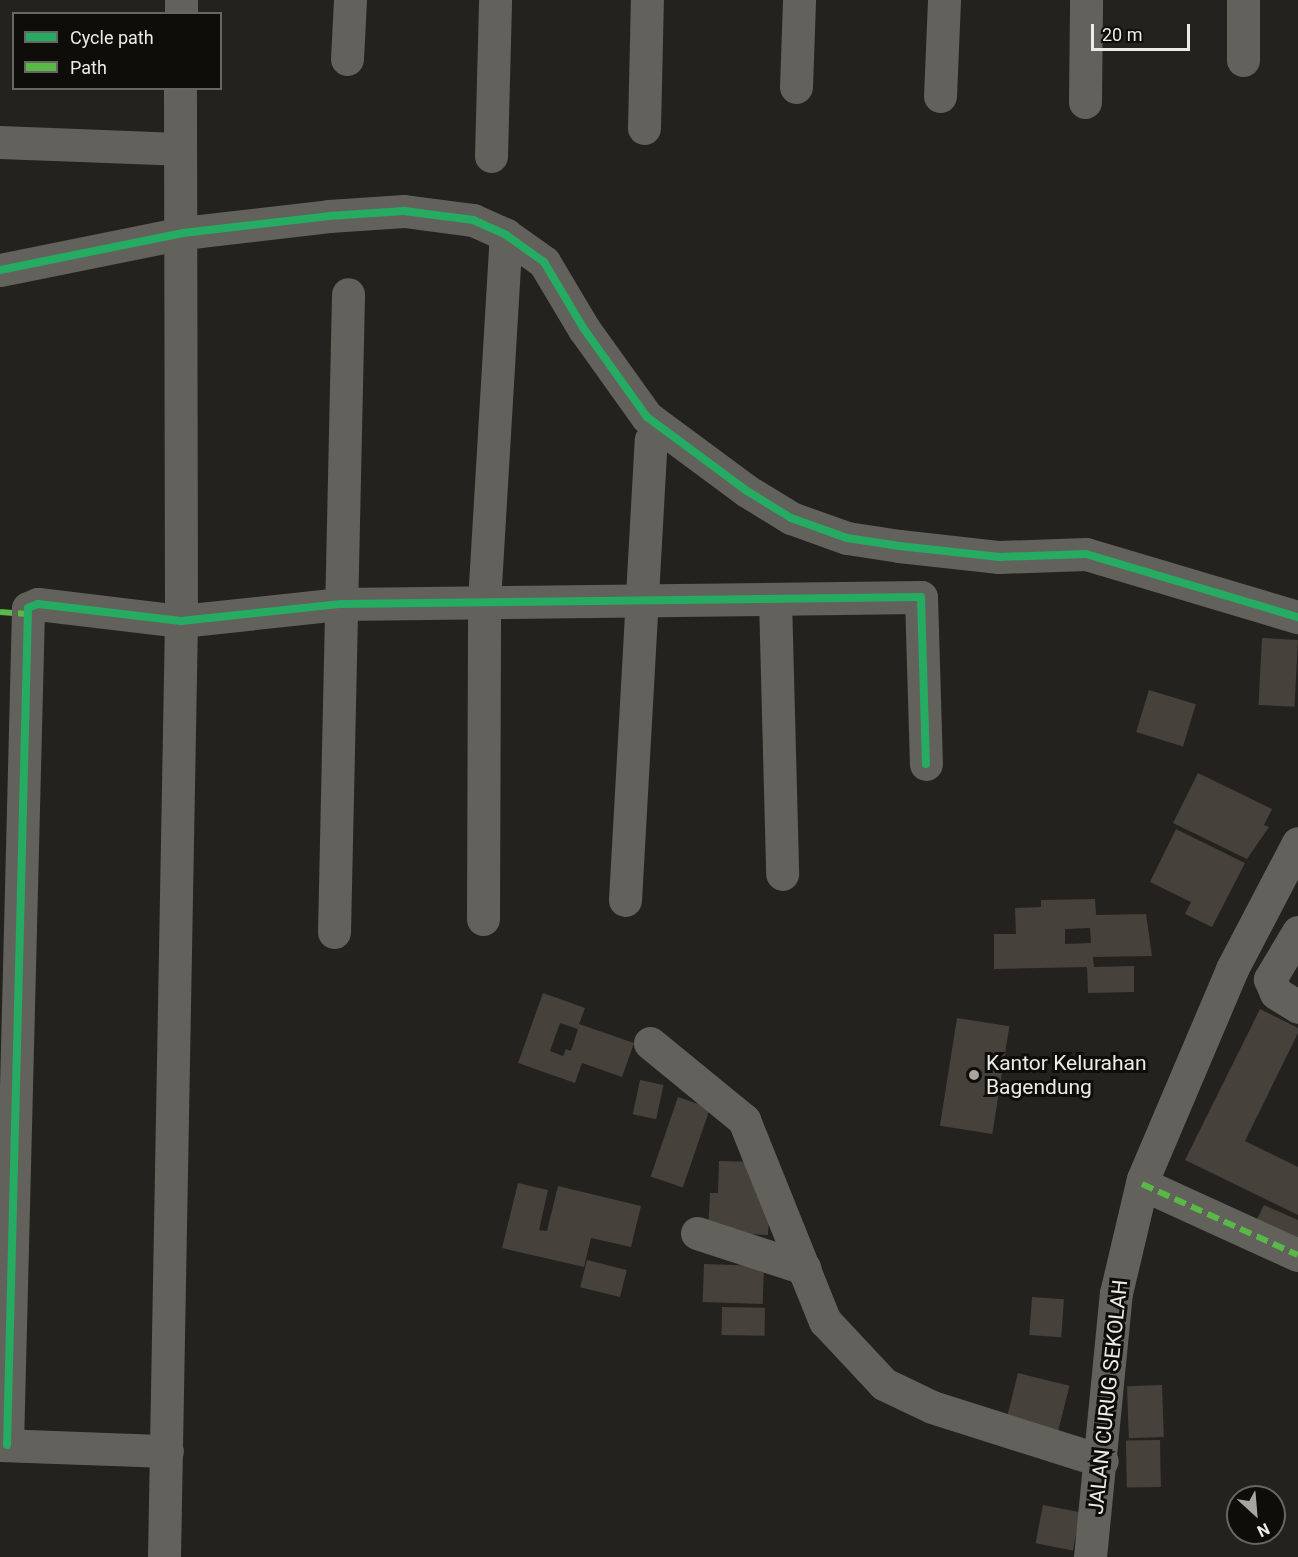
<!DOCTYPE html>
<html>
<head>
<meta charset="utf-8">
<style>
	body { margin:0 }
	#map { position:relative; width:1298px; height:1557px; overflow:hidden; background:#24221f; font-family:Roboto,sans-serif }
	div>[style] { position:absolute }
	.building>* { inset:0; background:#46413b; transform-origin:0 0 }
	.minor>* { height:33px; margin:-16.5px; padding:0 16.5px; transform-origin:16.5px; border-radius:16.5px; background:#62615b }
	.quiet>* { height:6px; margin-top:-3px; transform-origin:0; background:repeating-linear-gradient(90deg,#58b947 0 12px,transparent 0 18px) }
	.cycleway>* { height:8px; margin:-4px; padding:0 4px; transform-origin:4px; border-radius:4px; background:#26ab63 }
	.dots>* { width:16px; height:16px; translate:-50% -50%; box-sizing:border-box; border:3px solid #0e0d0a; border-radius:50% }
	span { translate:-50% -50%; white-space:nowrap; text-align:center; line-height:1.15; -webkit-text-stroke:6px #0e0d0a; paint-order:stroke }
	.poi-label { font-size:21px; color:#ecebe7 }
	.left { translate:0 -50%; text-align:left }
	.street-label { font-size:21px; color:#ecebe7 }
	.legend { position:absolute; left:12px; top:12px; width:210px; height:78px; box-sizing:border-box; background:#0e0d0a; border:2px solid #676662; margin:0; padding:8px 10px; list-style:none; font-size:18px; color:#ecebe7 }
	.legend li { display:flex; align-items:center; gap:12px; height:30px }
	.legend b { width:30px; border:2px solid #676662 }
	.north { position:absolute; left:1226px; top:1485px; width:60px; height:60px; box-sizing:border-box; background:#0e0d0a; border:2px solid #676662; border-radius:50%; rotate:154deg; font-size:16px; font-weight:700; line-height:24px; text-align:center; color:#ecebe7 }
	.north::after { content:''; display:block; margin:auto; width:21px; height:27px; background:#a6a5a1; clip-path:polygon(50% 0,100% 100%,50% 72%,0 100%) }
	.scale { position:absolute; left:1091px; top:24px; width:99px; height:27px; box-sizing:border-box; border:3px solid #ecebe7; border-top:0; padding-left:8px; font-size:18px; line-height:21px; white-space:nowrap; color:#ecebe7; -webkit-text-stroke:4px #0e0d0a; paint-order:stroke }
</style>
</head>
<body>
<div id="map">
	<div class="building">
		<i style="left:1262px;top:638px;width:36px;height:67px;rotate:3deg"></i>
		<i style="left:1149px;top:690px;width:49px;height:44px;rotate:17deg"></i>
		<i style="clip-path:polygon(1198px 773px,1272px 809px,1264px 825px,1269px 827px,1247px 859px,1173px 823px)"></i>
		<i style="clip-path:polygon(1176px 829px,1245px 863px,1212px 927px,1185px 914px,1191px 902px,1150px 882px)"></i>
		<i style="clip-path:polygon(evenodd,1095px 899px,1096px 915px,1146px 914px,1152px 956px,1093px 957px,1094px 967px,1134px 966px,1134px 992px,1088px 993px,1087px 967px,994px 969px,994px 934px,1016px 934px,1015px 908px,1041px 907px,1041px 900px,1095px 899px,1090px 928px,1091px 943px,1065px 944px,1065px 929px,1090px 928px)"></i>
		<i style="clip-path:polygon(evenodd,543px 993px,585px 1008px,579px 1024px,634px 1043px,622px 1077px,582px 1063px,575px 1083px,518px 1063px,543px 993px,560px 1023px,578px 1029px,571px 1051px,566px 1049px,563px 1056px,550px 1051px,560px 1023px)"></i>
		<i style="clip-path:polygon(1260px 1009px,1298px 1028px,1298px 1033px,1245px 1141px,1298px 1167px,1298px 1215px,1185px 1160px)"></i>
		<i style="left:957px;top:1018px;width:53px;height:109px;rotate:9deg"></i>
		<i style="left:640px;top:1080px;width:24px;height:35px;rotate:12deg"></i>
		<i style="left:678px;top:1097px;width:34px;height:84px;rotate:19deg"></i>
		<i style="clip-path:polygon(719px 1161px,757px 1162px,756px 1195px,770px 1195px,768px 1235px,708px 1233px,710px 1193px,718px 1193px)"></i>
		<i style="clip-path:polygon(518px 1183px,548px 1190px,539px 1230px,547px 1231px,558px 1186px,641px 1206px,631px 1247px,591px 1238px,584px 1267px,502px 1248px)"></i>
		<i style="clip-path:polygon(1264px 1205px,1298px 1220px,1298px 1247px,1253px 1227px)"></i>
		<i style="left:587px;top:1260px;width:41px;height:28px;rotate:14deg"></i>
		<i style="left:704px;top:1264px;width:60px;height:38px;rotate:2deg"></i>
		<i style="left:1032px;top:1297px;width:32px;height:38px;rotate:4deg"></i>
		<i style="left:722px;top:1307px;width:43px;height:28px;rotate:1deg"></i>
		<i style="left:1018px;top:1373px;width:53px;height:49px;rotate:14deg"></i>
		<i style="left:1162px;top:1385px;width:52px;height:35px;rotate:88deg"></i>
		<i style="left:1160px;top:1440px;width:47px;height:34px;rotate:89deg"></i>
		<i style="left:1043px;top:1505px;width:38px;height:39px;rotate:11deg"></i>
	</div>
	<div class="minor">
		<i style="left:181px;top:14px;width:14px;rotate:-90deg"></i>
		<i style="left:347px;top:59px;width:59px;rotate:-87.1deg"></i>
		<i style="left:1243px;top:60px;width:60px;rotate:-90deg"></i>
		<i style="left:796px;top:87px;width:87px;rotate:-88deg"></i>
		<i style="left:940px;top:96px;width:96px;rotate:-87.6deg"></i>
		<i style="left:1085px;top:102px;width:102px;rotate:-89.4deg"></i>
		<i style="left:644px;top:128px;width:128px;rotate:-88.7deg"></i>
		<i style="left:0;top:142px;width:179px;rotate:2.2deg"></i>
		<i style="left:491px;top:156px;width:156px;rotate:-88.5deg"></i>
		<i style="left:0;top:270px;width:187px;rotate:-11.4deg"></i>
		<i style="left:183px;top:233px;width:147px;rotate:-6.6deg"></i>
		<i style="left:329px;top:216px;width:75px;rotate:-3.8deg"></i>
		<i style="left:404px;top:211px;width:70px;rotate:7.4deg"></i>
		<i style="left:473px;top:220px;width:36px;rotate:24deg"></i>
		<i style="left:506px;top:235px;width:47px;rotate:35.4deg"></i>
		<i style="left:544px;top:262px;width:78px;rotate:59.2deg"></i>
		<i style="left:584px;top:329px;width:108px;rotate:54.4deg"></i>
		<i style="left:647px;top:417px;width:124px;rotate:36.5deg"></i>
		<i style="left:747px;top:491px;width:52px;rotate:31.5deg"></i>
		<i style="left:791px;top:518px;width:59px;rotate:19.7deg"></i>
		<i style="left:847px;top:538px;width:53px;rotate:8.7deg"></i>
		<i style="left:899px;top:546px;width:101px;rotate:6.3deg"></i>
		<i style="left:999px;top:557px;width:87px;rotate:-2deg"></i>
		<i style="left:1086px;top:554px;width:221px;rotate:16.6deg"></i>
		<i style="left:775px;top:599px;width:275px;rotate:88.5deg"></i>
		<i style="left:625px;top:900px;width:461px;rotate:-86.8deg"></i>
		<i style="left:483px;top:919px;width:317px;rotate:-89.8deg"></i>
		<i style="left:484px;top:602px;width:368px;rotate:-86.6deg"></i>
		<i style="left:334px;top:932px;width:638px;rotate:-88.74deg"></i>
		<i style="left:1298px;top:932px;width:55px;rotate:120.8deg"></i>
		<i style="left:1270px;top:979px;width:15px;rotate:67deg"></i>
		<i style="left:1276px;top:993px;width:26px;rotate:32deg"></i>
		<i style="left:650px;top:1043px;width:122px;rotate:39.3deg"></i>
		<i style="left:744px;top:1120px;width:217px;rotate:68.1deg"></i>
		<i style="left:825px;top:1321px;width:86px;rotate:46.9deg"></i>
		<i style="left:884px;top:1384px;width:53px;rotate:25.6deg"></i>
		<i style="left:932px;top:1407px;width:178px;rotate:17.6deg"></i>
		<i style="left:1142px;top:1184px;width:171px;rotate:24.5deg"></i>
		<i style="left:697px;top:1233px;width:113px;rotate:18.1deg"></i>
		<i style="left:0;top:1445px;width:167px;rotate:2.1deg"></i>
		<i style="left:7px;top:1445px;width:837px;rotate:-88.56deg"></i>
		<i style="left:28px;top:608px;width:11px;rotate:-22deg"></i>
		<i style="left:38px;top:604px;width:144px;rotate:6.8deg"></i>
		<i style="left:181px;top:621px;width:161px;rotate:-6.1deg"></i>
		<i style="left:341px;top:604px;width:580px;rotate:-0.69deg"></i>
		<i style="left:921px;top:597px;width:167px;rotate:88.3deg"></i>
		<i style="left:164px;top:1557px;width:936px;rotate:-88.96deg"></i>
		<i style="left:181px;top:621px;width:533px;rotate:-90.11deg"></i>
		<i style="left:1090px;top:1557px;width:265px;rotate:-84.4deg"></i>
		<i style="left:1116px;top:1293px;width:117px;rotate:-76.7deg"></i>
		<i style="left:1143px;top:1179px;width:228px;rotate:-67deg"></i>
		<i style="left:1232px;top:969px;width:142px;rotate:-62.4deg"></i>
	</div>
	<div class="quiet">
		<i style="left:0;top:612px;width:27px;rotate:4deg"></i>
		<i style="left:1142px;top:1184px;width:171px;rotate:24.5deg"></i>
	</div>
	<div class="cycleway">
		<i style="left:0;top:270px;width:187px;rotate:-11.4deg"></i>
		<i style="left:183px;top:233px;width:147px;rotate:-6.6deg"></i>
		<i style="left:329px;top:216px;width:75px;rotate:-3.8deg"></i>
		<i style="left:404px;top:211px;width:70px;rotate:7.4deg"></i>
		<i style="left:473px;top:220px;width:36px;rotate:24deg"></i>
		<i style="left:506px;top:235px;width:47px;rotate:35.4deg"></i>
		<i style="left:544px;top:262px;width:78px;rotate:59.2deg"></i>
		<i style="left:584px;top:329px;width:108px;rotate:54.4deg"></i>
		<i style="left:647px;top:417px;width:124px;rotate:36.5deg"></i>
		<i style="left:747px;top:491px;width:52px;rotate:31.5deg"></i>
		<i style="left:791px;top:518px;width:59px;rotate:19.7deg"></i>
		<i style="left:847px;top:538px;width:53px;rotate:8.7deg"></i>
		<i style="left:899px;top:546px;width:101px;rotate:6.3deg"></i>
		<i style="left:999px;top:557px;width:87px;rotate:-2deg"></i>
		<i style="left:1086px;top:554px;width:221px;rotate:16.6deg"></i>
		<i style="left:7px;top:1445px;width:837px;rotate:-88.56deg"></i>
		<i style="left:28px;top:608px;width:11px;rotate:-22deg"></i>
		<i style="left:38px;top:604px;width:144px;rotate:6.8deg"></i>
		<i style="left:181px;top:621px;width:161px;rotate:-6.1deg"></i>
		<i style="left:341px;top:604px;width:580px;rotate:-0.69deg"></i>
		<i style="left:921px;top:597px;width:167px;rotate:88.3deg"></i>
	</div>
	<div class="dots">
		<i style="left:974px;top:1075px;background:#a6a5a1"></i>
	</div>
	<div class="poi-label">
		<span class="left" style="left:986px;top:1075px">Kantor Kelurahan<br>Bagendung</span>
	</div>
	<div class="street-label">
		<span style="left:1108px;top:1397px;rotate:-84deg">JALAN CURUG SEKOLAH</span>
	</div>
	<ul class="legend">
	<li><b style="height:8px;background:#26ab63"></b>Cycle path</li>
	<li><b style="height:8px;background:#58b947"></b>Path</li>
	</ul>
	<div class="north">N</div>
	<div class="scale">20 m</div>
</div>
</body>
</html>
